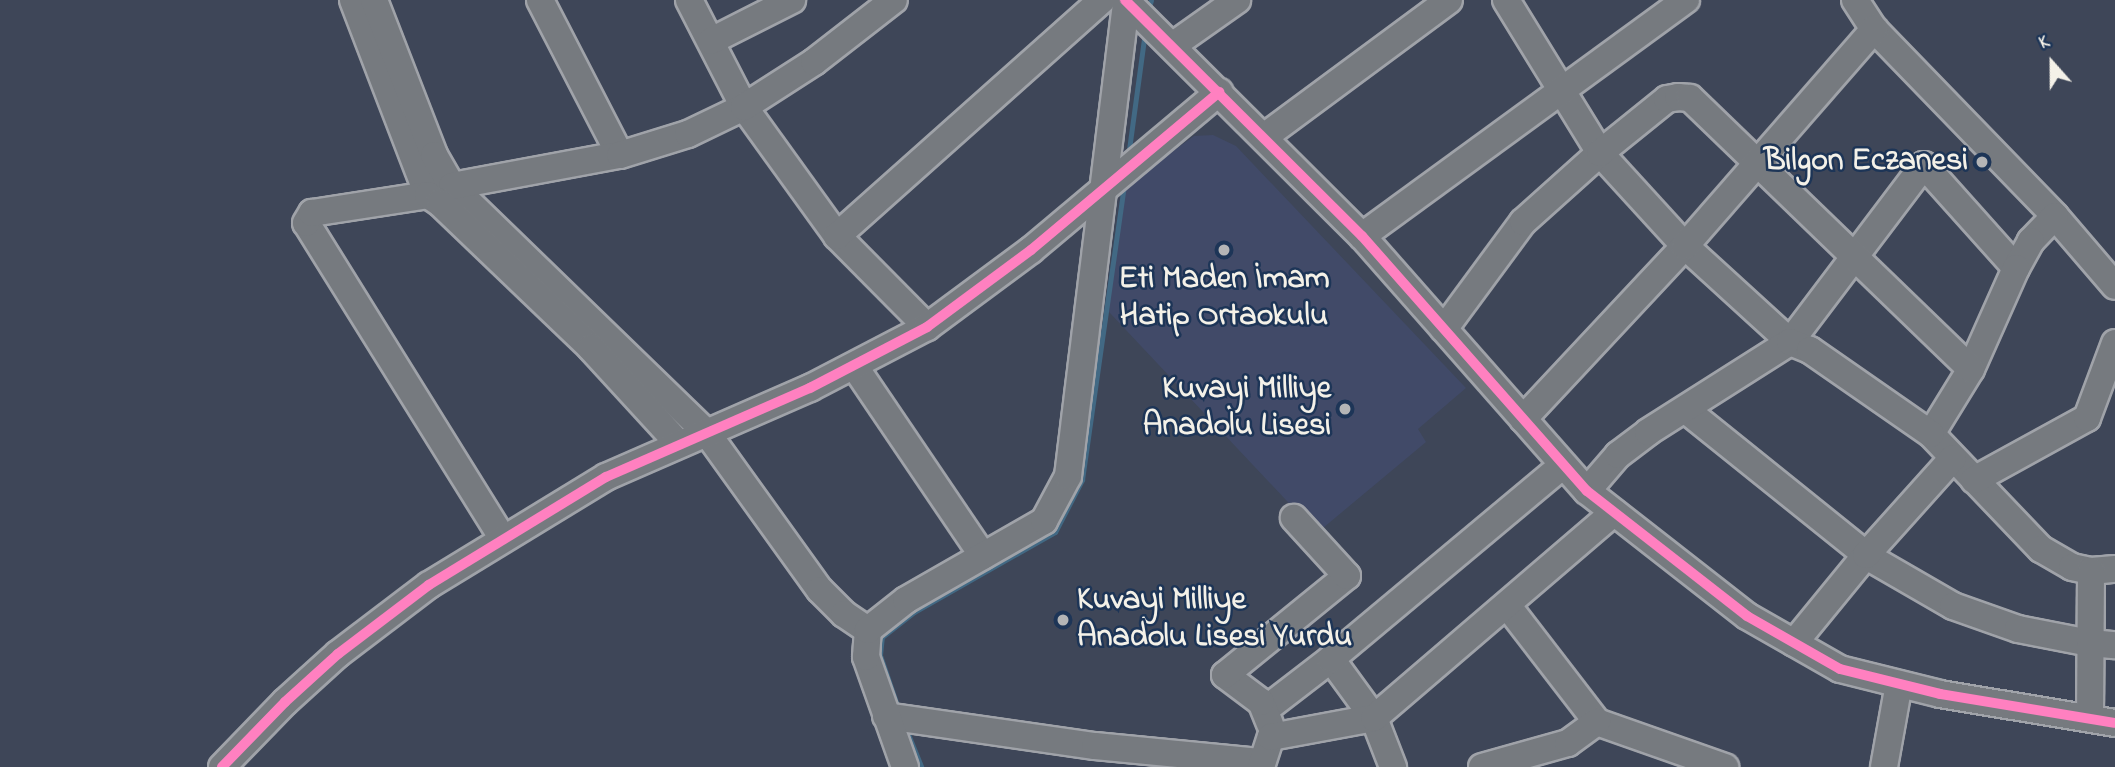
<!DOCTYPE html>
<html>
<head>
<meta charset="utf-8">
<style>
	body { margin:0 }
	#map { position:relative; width:2115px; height:767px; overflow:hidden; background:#3e4658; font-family:"Indie Flower",sans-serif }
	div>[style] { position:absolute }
	.built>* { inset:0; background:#414a68 }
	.stream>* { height:5px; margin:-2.5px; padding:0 2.5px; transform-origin:2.5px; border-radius:2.5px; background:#426984 }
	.roads { filter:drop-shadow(2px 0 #a0a3a9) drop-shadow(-2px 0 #a0a3a9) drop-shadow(0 2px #a0a3a9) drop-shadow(0 -2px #a0a3a9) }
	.minor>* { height:26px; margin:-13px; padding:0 13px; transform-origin:13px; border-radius:13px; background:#767a7f }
	.cycleway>* { height:10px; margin:-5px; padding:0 5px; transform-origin:5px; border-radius:5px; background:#ff80c0 }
	.dots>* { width:19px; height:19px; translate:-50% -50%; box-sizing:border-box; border:4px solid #1d3557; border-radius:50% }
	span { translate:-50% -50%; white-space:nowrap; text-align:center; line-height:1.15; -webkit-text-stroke:5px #1d3557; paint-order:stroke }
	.poi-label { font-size:32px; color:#f4f1e8; font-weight:700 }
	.right { translate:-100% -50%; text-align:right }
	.left { translate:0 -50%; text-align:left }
	.north { position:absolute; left:2017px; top:28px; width:70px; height:70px; -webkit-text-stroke:5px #1d3557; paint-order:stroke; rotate:339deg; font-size:19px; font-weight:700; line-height:28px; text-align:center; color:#f4f1e8 }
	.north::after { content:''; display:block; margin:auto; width:24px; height:32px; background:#f4f1e8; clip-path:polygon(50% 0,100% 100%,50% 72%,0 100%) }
</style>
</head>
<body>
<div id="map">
	<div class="built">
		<i style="clip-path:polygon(1213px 135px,1236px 146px,1466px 388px,1418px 429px,1426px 442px,1317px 533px,1109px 312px,1121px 189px,1194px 136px)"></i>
	</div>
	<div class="stream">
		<i style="left:1148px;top:10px;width:10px;rotate:-73deg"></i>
		<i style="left:1128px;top:157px;width:119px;rotate:-82.3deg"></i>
		<i style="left:898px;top:708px;width:56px;rotate:-108.8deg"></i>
		<i style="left:880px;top:655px;width:18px;rotate:-84deg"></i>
		<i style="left:882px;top:637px;width:41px;rotate:-38deg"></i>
		<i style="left:914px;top:612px;width:162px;rotate:-29.6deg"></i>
		<i style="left:1055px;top:532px;width:59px;rotate:-62.6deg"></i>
		<i style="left:1082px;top:480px;width:299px;rotate:-81.9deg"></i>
		<i style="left:908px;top:734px;width:35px;rotate:68deg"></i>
	</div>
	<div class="roads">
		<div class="minor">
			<i style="left:353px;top:0;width:209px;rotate:69deg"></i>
			<i style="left:374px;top:0;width:166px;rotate:68.8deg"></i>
			<i style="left:434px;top:155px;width:36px;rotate:60deg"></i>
			<i style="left:452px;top:186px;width:355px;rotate:44.1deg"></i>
			<i style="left:707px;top:433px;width:193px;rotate:54.3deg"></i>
			<i style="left:820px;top:590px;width:34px;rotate:45deg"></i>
			<i style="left:844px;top:614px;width:29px;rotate:34deg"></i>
			<i style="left:540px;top:0;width:174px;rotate:62.7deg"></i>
			<i style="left:689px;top:0;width:120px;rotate:62.8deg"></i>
			<i style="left:744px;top:107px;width:159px;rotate:54.2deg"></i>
			<i style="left:837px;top:236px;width:128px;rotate:45.3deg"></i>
			<i style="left:1125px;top:0;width:334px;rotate:44.9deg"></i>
			<i style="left:1362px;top:236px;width:340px;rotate:48.6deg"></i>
			<i style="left:1587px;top:491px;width:203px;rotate:38deg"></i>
			<i style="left:1747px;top:616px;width:107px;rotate:29.7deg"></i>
			<i style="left:1840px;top:669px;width:103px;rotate:14deg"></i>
			<i style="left:1940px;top:694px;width:177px;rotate:9.4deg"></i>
			<i style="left:1506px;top:0;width:180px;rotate:58.4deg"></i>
			<i style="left:1600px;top:153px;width:126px;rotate:47.6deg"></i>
			<i style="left:1685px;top:246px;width:142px;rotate:42.4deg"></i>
			<i style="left:1790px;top:342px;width:222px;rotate:-52.9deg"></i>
			<i style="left:1924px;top:165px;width:138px;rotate:48.2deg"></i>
			<i style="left:1855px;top:0;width:35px;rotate:57deg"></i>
			<i style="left:1874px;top:29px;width:260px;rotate:45.9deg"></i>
			<i style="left:2055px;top:216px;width:92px;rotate:49.4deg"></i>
			<i style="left:711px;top:41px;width:91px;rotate:-26.8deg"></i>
			<i style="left:1172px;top:46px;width:80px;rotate:-35.3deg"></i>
			<i style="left:1264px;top:137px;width:230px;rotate:-36.5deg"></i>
			<i style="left:452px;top:186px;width:171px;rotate:-10.5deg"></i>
			<i style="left:620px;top:155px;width:71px;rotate:-17.2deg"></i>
			<i style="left:688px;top:134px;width:62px;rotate:-25.7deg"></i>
			<i style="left:744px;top:107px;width:83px;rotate:-32.7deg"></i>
			<i style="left:814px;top:62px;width:101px;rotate:-37.8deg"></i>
			<i style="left:2055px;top:216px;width:35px;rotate:134deg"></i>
			<i style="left:2031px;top:241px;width:31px;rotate:119deg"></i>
			<i style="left:2016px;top:268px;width:111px;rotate:114deg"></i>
			<i style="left:1971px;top:369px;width:76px;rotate:121.6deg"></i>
			<i style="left:1931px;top:434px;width:159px;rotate:46.3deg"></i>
			<i style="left:2041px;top:549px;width:36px;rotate:30deg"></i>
			<i style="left:2072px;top:567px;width:19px;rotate:12deg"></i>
			<i style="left:2091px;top:571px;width:24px;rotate:-5deg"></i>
			<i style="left:837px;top:236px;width:355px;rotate:-41.7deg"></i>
			<i style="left:1362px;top:236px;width:401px;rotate:-36.1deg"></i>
			<i style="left:1444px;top:329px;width:133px;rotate:-53.6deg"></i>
			<i style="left:1523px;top:222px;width:103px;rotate:-41.9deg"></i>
			<i style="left:1600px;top:153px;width:86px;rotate:-38.9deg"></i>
			<i style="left:1667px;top:99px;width:11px;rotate:-10deg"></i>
			<i style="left:1678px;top:97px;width:12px;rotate:5deg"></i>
			<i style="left:1690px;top:98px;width:390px;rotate:44deg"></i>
			<i style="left:855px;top:367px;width:228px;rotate:55.9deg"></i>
			<i style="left:1686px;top:410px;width:236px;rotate:38.8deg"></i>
			<i style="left:1870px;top:558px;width:96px;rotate:30deg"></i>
			<i style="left:1953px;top:606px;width:69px;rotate:19.5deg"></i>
			<i style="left:2018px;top:629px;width:73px;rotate:11deg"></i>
			<i style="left:2090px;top:643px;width:25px;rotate:5deg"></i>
			<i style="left:1523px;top:419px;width:237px;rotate:-46.9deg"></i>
			<i style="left:1685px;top:246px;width:288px;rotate:-48.9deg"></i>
			<i style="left:1974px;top:480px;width:129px;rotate:-28.8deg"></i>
			<i style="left:2087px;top:418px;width:80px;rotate:-69.5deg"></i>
			<i style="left:1587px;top:491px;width:48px;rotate:-49.3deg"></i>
			<i style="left:1618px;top:455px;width:38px;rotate:-37deg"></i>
			<i style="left:1648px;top:432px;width:168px;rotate:-32.4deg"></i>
			<i style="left:1790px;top:342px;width:22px;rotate:22deg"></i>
			<i style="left:1810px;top:350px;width:147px;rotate:34.8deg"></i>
			<i style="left:503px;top:539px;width:372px;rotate:-121.9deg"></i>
			<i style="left:306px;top:223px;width:12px;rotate:-59deg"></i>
			<i style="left:312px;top:213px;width:117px;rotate:-8.8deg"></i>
			<i style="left:428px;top:195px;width:14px;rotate:34deg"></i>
			<i style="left:440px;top:203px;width:209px;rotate:43.8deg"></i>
			<i style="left:591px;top:348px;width:129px;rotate:47.5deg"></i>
			<i style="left:1507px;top:605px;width:148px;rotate:52.4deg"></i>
			<i style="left:1597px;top:722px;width:136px;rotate:19.4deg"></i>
			<i style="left:1794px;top:643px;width:114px;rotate:-50.7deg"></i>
			<i style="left:1866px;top:555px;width:130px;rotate:-48.1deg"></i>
			<i style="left:1331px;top:659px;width:73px;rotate:53.9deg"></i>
			<i style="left:1374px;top:718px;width:53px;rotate:68.8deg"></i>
			<i style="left:1266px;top:709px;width:82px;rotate:-37.6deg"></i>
			<i style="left:1331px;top:659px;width:302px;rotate:-39.9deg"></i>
			<i style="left:886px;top:716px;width:211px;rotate:8.2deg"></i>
			<i style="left:1095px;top:746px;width:168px;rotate:5.5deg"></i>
			<i style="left:2090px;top:718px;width:147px;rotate:-89.6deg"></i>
			<i style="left:1270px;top:724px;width:24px;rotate:-112deg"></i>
			<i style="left:1261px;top:702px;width:45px;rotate:-143.1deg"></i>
			<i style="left:1225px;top:675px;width:157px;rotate:-39.1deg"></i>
			<i style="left:1347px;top:576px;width:79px;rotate:-132.4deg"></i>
			<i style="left:222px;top:767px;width:91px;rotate:-45.9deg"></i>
			<i style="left:285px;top:702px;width:72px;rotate:-42.2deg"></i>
			<i style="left:338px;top:654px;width:114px;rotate:-37.2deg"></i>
			<i style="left:429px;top:585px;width:207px;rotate:-31.4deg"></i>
			<i style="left:606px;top:477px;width:223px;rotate:-23.6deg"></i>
			<i style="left:810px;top:388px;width:132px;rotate:-27.5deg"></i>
			<i style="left:927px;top:327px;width:129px;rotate:-36.5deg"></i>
			<i style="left:1031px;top:250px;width:246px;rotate:-40deg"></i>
			<i style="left:905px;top:767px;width:117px;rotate:-109.5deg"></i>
			<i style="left:866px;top:657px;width:27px;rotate:-86deg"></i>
			<i style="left:868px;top:630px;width:48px;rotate:-38.3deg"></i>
			<i style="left:906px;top:600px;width:159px;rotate:-29.8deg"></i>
			<i style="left:1044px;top:521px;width:51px;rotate:-61.9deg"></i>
			<i style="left:1068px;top:476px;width:479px;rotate:-83deg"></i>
			<i style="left:1261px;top:767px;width:32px;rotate:-72deg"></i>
			<i style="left:1271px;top:737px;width:105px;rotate:-10.5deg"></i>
			<i style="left:1374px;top:718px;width:316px;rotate:-40.6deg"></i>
			<i style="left:1482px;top:767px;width:89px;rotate:-15.6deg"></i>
			<i style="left:1568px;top:743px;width:36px;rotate:-36deg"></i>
			<i style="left:1884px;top:767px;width:84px;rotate:-79.8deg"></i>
		</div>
	</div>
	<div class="cycleway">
		<i style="left:1125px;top:0;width:334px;rotate:44.9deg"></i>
		<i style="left:1362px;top:236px;width:340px;rotate:48.6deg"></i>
		<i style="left:1587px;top:491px;width:203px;rotate:38deg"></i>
		<i style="left:1747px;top:616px;width:107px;rotate:29.7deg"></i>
		<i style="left:1840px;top:669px;width:103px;rotate:14deg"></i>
		<i style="left:1940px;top:694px;width:177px;rotate:9.4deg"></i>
		<i style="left:222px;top:767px;width:91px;rotate:-45.9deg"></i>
		<i style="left:285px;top:702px;width:72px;rotate:-42.2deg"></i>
		<i style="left:338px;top:654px;width:114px;rotate:-37.2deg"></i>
		<i style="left:429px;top:585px;width:207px;rotate:-31.4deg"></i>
		<i style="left:606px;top:477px;width:223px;rotate:-23.6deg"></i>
		<i style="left:810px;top:388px;width:132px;rotate:-27.5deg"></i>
		<i style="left:927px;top:327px;width:129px;rotate:-36.5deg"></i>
		<i style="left:1031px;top:250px;width:246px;rotate:-40deg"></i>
	</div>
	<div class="dots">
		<i style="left:1982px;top:162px;background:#b4b5b6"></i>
		<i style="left:1224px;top:250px;background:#b4b5b6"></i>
		<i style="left:1345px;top:409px;background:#b4b5b6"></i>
		<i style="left:1063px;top:620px;background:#b4b5b6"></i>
	</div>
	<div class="poi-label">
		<span class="right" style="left:1968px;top:162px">Bilgon Eczanesi</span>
		<span style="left:1224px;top:299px">Eti Maden İmam<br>Hatip Ortaokulu</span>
		<span class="right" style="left:1331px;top:409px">Kuvayi Milliye<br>Anadolu Lisesi</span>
		<span class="left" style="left:1077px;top:620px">Kuvayi Milliye<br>Anadolu Lisesi Yurdu</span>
	</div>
	<div class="north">K</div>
</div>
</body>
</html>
